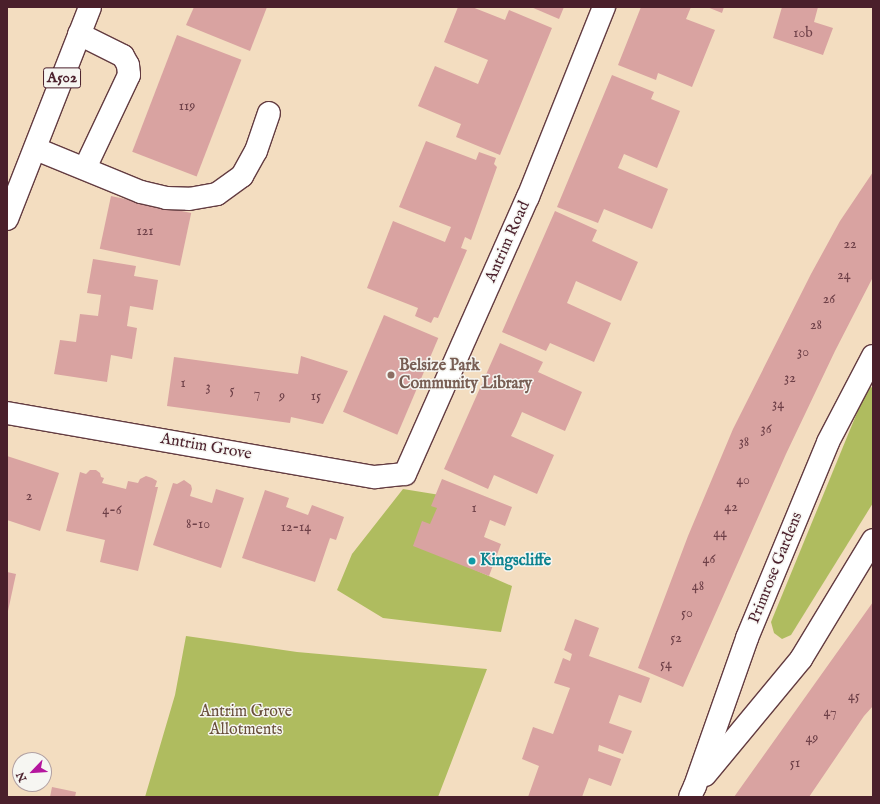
<!DOCTYPE html>
<html>
<head>
<meta charset="utf-8">
<style>
	body { margin:0 }
	#map { position:relative; width:880px; height:804px; overflow:hidden; background:#f3ddc0; font-family:"IM FELL English",serif }
	div>[style] { position:absolute }
	.green>* { inset:0; background:#afbc5f }
	.building>* { inset:0; background:#d9a3a1; transform-origin:0 0 }
	.roads { filter:drop-shadow(1px 0 #633c41) drop-shadow(-1px 0 #633c41) drop-shadow(0 1px #633c41) drop-shadow(0 -1px #633c41) }
	.minor>* { height:22px; margin:-11px; padding:0 11px; transform-origin:11px; border-radius:11px; background:#fff }
	.major>* { height:22px; margin:-11px; padding:0 11px; transform-origin:11px; border-radius:11px; background:#fff }
	.dots>* { width:11px; height:11px; translate:-50% -50%; box-sizing:border-box; border:2px solid #f6f6f2; border-radius:50% }
	span { translate:-50% -50%; white-space:nowrap; text-align:center; line-height:1.15; -webkit-text-stroke:3px #f6f6f2; paint-order:stroke }
	.number-label { font-size:14px; color:#6e4048 }
	.number-label span { -webkit-text-stroke-width:0 }
	.shield-label span { padding:1px 3px; background:#f6f6f2; border:1px solid; border-radius:3px; -webkit-text-stroke-width:0 }
	.shield-label { font-size:15px; color:#4a1f2b; font-weight:700 }
	.street-label { font-size:16px; color:#4a1f2b }
	.education-label { font-size:16px; color:#785e54; font-weight:700 }
	.left { translate:0 -50%; text-align:left }
	.culture-label { font-size:16px; color:#0d838f; font-weight:700 }
	.park-label { font-size:16px; color:#684e3b }
	.frame { position:absolute; inset:0; border:8px solid #4a1f2b; pointer-events:none }
	.north { position:absolute; left:12px; top:752px; width:40px; height:40px; box-sizing:border-box; background:#f6f6f2; border:1px solid #b1a0a2; border-radius:50%; rotate:245deg; font-size:11px; font-weight:700; line-height:16px; text-align:center; color:#4a1f2b }
	.north::after { content:''; display:block; margin:auto; width:14px; height:18px; background:#b5179e; clip-path:polygon(50% 0,100% 100%,50% 72%,0 100%) }
</style>
</head>
<body>
<div id="map">
	<div class="green">
		<i style="clip-path:polygon(868px 386px,873px 388px,873px 503px,791px 635px,782px 639px,774px 633px,771px 622px)"></i>
		<i style="clip-path:polygon(403px 489px,440px 495px,445px 512px,425px 548px,512px 586px,501px 632px,383px 618px,337px 590px,352px 554px)"></i>
		<i style="clip-path:polygon(186px 636px,297px 652px,487px 669px,438px 797px,145px 797px,175px 695px)"></i>
	</div>
	<div class="building">
		<i style="clip-path:polygon(194px 7px,267px 7px,250px 51px,186px 25px)"></i>
		<i style="clip-path:polygon(458px 7px,472px 7px,505px 20px,509px 10px,552px 28px,500px 155px,456px 137px,461px 124px,418px 106px,435px 66px,478px 84px,488px 60px,444px 42px)"></i>
		<i style="clip-path:polygon(531px 7px,564px 7px,559px 19px)"></i>
		<i style="clip-path:polygon(641px 7px,691px 7px,686px 19px,715px 30px,692px 87px,658px 73px,656px 80px,618px 65px)"></i>
		<i style="clip-path:polygon(707px 7px,724px 7px,722px 13px)"></i>
		<i style="clip-path:polygon(782px 7px,818px 7px,814px 22px,833px 28px,823px 55px,773px 38px)"></i>
		<i style="left:177px;top:35px;width:69px;height:125px;rotate:21deg"></i>
		<i style="clip-path:polygon(612px 75px,654px 92px,651px 99px,680px 111px,657px 168px,624px 154px,618px 168px,668px 189px,652px 229px,604px 209px,598px 223px,557px 207px)"></i>
		<i style="clip-path:polygon(426px 141px,476px 160px,479px 152px,496px 158px,494px 164px,497px 167px,471px 240px,465px 237px,461px 248px,467px 250px,438px 318px,434px 317px,431px 323px,415px 316px,418px 308px,367px 288px,393px 221px,445px 242px,451px 227px,399px 207px)"></i>
		<i style="clip-path:polygon(873px 172px,873px 277px,835px 351px,786px 454px,683px 687px,638px 668px,688px 536px,733px 429px,811px 274px,840px 221px)"></i>
		<i style="left:111px;top:196px;width:82px;height:54px;rotate:12deg"></i>
		<i style="clip-path:polygon(555px 211px,597px 230px,592px 241px,638px 262px,621px 301px,576px 281px,572px 291px,567px 303px,611px 323px,594px 362px,550px 343px,546px 351px,502px 332px)"></i>
		<i style="clip-path:polygon(93px 259px,136px 266px,134px 276px,158px 280px,153px 310px,130px 306px,127px 326px,137px 328px,132px 359px,111px 355px,107px 382px,54px 374px,60px 340px,76px 342px,80px 314px,98px 316px,101px 295px,87px 293px)"></i>
		<i style="left:384px;top:315px;width:59px;height:105px;rotate:23deg"></i>
		<i style="clip-path:polygon(500px 343px,543px 362px,538px 372px,582px 392px,565px 431px,522px 412px,516px 426px,511px 436px,554px 455px,537px 494px,494px 475px,488px 489px,444px 469px)"></i>
		<i style="clip-path:polygon(301px 356px,348px 371px,323px 424px,291px 417px,290px 423px,167px 406px,174px 357px,298px 374px)"></i>
		<i style="clip-path:polygon(7px 456px,59px 473px,40px 531px,7px 520px)"></i>
		<i style="clip-path:polygon(90px 470px,96px 470px,100px 473px,101px 477px,104px 478px,102px 483px,126px 489px,128px 481px,138px 483px,140px 479px,146px 476px,152px 478px,157px 481px,155px 487px,158px 487px,138px 571px,100px 562px,105px 540px,66px 531px,80px 472px,86px 474px)"></i>
		<i style="clip-path:polygon(442px 479px,512px 507px,505px 526px,490px 520px,484px 537px,501px 544px,489px 576px,413px 546px,422px 521px,430px 524px,437px 508px,431px 506px)"></i>
		<i style="clip-path:polygon(184px 480px,191px 485px,192px 489px,190px 496px,212px 503px,216px 489px,244px 498px,221px 568px,153px 545px,173px 483px,177px 484px)"></i>
		<i style="clip-path:polygon(265px 490px,289px 498px,286px 507px,308px 515px,312px 505px,344px 517px,336px 540px,330px 538px,315px 582px,242px 558px)"></i>
		<i style="clip-path:polygon(7px 572px,16px 574px,8px 611px,7px 610px)"></i>
		<i style="clip-path:polygon(873px 602px,873px 706px,864px 716px,809px 797px,734px 797px)"></i>
		<i style="clip-path:polygon(575px 619px,599px 628px,589px 656px,650px 678px,641px 703px,619px 695px,609px 723px,632px 731px,623px 754px,599px 745px,598px 751px,621px 759px,611px 786px,589px 778px,582px 797px,528px 797px,539px 766px,522px 759px,533px 727px,553px 734px,570px 688px,554px 683px,563px 658px,570px 661px,572px 654px,564px 650px)"></i>
		<i style="clip-path:polygon(52px 787px,76px 792px,75px 797px,50px 797px)"></i>
	</div>
	<div class="roads">
		<div class="minor">
			<i style="left:79px;top:34px;width:49px;rotate:26.6deg"></i>
			<i style="left:123px;top:56px;width:10px;rotate:61deg"></i>
			<i style="left:128px;top:65px;width:10px;rotate:84deg"></i>
			<i style="left:129px;top:75px;width:103px;rotate:115.3deg"></i>
			<i style="left:36px;top:149px;width:113px;rotate:22.3deg"></i>
			<i style="left:141px;top:192px;width:26px;rotate:13deg"></i>
			<i style="left:166px;top:198px;width:23px;rotate:2deg"></i>
			<i style="left:189px;top:199px;width:28px;rotate:-10deg"></i>
			<i style="left:217px;top:194px;width:31px;rotate:-36deg"></i>
			<i style="left:242px;top:176px;width:29px;rotate:-61deg"></i>
			<i style="left:256px;top:151px;width:40px;rotate:-71.1deg"></i>
			<i style="left:7px;top:413px;width:374px;rotate:9.9deg"></i>
			<i style="left:375px;top:477px;width:30px;rotate:-6deg"></i>
			<i style="left:405px;top:474px;width:303px;rotate:-66.1deg"></i>
			<i style="left:528px;top:197px;width:205px;rotate:-68.2deg"></i>
			<i style="left:705px;top:775px;width:151px;rotate:-50.4deg"></i>
			<i style="left:801px;top:659px;width:139px;rotate:-58.8deg"></i>
			<i style="left:690px;top:797px;width:12px;rotate:-66deg"></i>
			<i style="left:695px;top:786px;width:157px;rotate:-70.6deg"></i>
			<i style="left:747px;top:638px;width:212px;rotate:-67.5deg"></i>
			<i style="left:828px;top:442px;width:97px;rotate:-62.4deg"></i>
		</div>
		<div class="major">
			<i style="left:7px;top:219px;width:228px;rotate:-68.6deg"></i>
		</div>
	</div>
	<div class="dots">
		<i style="left:391px;top:375px;background:#8d6e63"></i>
		<i style="left:472px;top:561px;background:#0f9aa8"></i>
	</div>
	<div class="number-label">
		<span style="left:803px;top:33px">10b</span>
		<span style="left:187px;top:106px">119</span>
		<span style="left:145px;top:231px">121</span>
		<span style="left:850px;top:244px">22</span>
		<span style="left:844px;top:275px">24</span>
		<span style="left:829px;top:299px">26</span>
		<span style="left:816px;top:325px">28</span>
		<span style="left:803px;top:352px">30</span>
		<span style="left:790px;top:378px">32</span>
		<span style="left:183px;top:383px">1</span>
		<span style="left:208px;top:387px">3</span>
		<span style="left:232px;top:390px">5</span>
		<span style="left:257px;top:393px">7</span>
		<span style="left:282px;top:396px">9</span>
		<span style="left:316px;top:396px">15</span>
		<span style="left:778px;top:404px">34</span>
		<span style="left:766px;top:429px">36</span>
		<span style="left:744px;top:442px">38</span>
		<span style="left:743px;top:480px">40</span>
		<span style="left:29px;top:496px">2</span>
		<span style="left:731px;top:507px">42</span>
		<span style="left:474px;top:508px">1</span>
		<span style="left:112px;top:510px">4-6</span>
		<span style="left:198px;top:524px">8-10</span>
		<span style="left:296px;top:527px">12-14</span>
		<span style="left:720px;top:533px">44</span>
		<span style="left:709px;top:559px">46</span>
		<span style="left:698px;top:586px">48</span>
		<span style="left:687px;top:613px">50</span>
		<span style="left:676px;top:638px">52</span>
		<span style="left:666px;top:664px">54</span>
		<span style="left:854px;top:696px">45</span>
		<span style="left:830px;top:712px">47</span>
		<span style="left:812px;top:738px">49</span>
		<span style="left:795px;top:763px">51</span>
	</div>
	<div class="shield-label">
		<span style="left:62px;top:78px">A502</span>
	</div>
	<div class="street-label">
		<span style="left:508px;top:242px;rotate:-66deg">Antrim Road</span>
		<span style="left:206px;top:447px;rotate:10deg">Antrim Grove</span>
		<span style="left:776px;top:568px;rotate:-68deg">Primrose Gardens</span>
	</div>
	<div class="education-label">
		<span class="left" style="left:399px;top:375px">Belsize Park<br>Community Library</span>
	</div>
	<div class="culture-label">
		<span class="left" style="left:480px;top:561px">Kingscliffe</span>
	</div>
	<div class="park-label">
		<span style="left:246px;top:721px">Antrim Grove<br>Allotments</span>
	</div>
	<div class="frame"></div>
	<div class="north">N</div>
</div>
</body>
</html>
